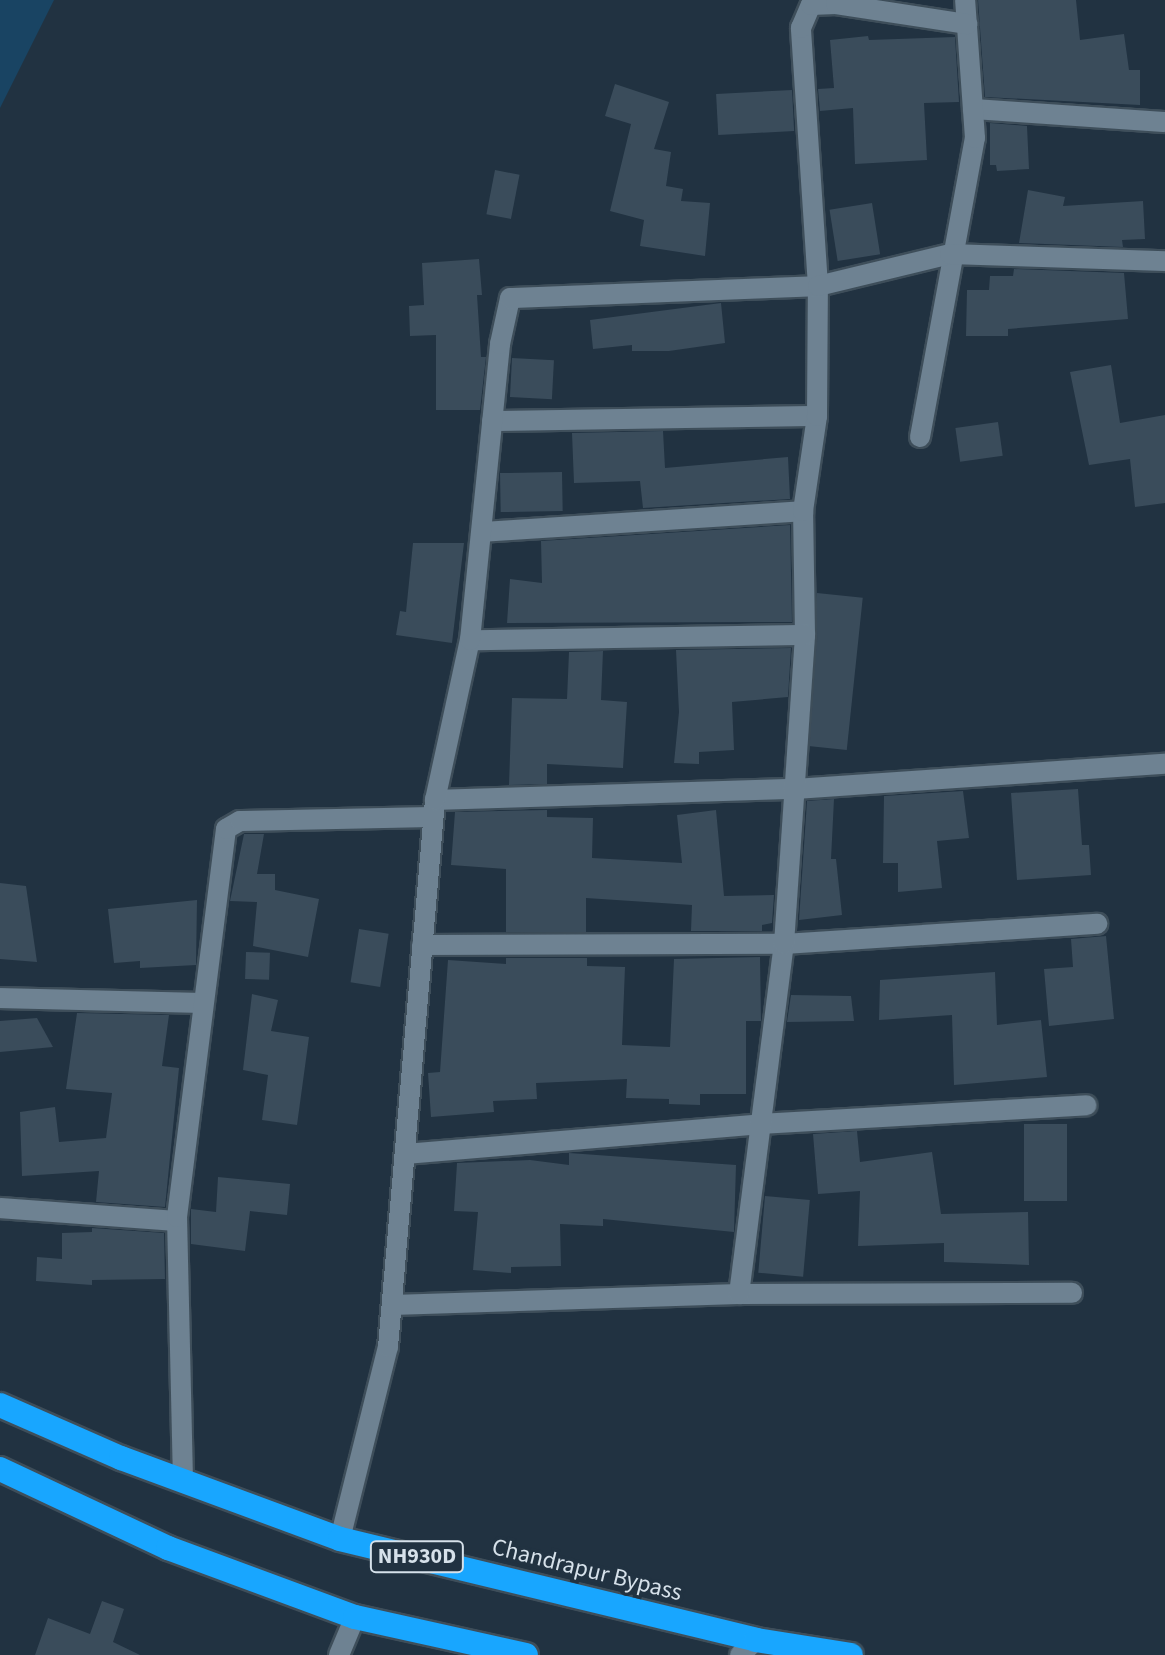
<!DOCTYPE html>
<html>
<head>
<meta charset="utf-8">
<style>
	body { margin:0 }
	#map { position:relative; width:1165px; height:1655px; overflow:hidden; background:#213241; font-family:"Source Sans 3",sans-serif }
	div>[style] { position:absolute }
	.green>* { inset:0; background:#194463 }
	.building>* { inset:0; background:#3a4c5b; transform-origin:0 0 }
	.roads { filter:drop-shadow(2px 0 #3e4e5a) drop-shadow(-2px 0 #3e4e5a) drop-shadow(0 2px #3e4e5a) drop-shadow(0 -2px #3e4e5a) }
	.minor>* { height:20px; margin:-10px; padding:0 10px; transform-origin:10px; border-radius:10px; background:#6e8292 }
	.highway>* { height:24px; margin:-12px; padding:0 12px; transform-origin:12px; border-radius:12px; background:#18a6ff }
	span { translate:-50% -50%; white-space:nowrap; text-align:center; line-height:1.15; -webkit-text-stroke:7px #213241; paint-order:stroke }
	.shield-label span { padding:2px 6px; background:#213241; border:2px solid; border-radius:6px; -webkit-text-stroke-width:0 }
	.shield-label { font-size:22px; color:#d6e1ea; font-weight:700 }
	.street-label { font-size:24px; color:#d6e1ea }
</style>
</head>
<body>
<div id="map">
	<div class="green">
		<i style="clip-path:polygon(0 0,54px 0,0 108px)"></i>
	</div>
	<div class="building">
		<i style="clip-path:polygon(978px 0,1076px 0,1080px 40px,1124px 34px,1129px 70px,1140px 70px,1140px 105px,985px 97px)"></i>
		<i style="clip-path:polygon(868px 36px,869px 40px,955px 37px,959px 102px,924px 103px,927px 160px,855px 164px,853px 108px,820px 111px,818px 89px,834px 88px,830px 40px)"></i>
		<i style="clip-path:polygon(615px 84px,669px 102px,654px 149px,671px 152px,666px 186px,683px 189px,681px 201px,710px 203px,705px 256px,640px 246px,644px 220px,610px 211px,631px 124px,605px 116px)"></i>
		<i style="left:792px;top:90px;width:41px;height:76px;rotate:87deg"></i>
		<i style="clip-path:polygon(990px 123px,1027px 126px,1029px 169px,997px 171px,996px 165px,990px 165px)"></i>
		<i style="left:495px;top:170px;width:25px;height:45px;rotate:11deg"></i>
		<i style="clip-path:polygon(1028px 190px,1065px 197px,1063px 206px,1143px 201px,1145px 239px,1122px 240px,1123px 247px,1019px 243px)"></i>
		<i style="left:872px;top:203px;width:52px;height:43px;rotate:81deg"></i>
		<i style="clip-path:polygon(479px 259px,482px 295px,477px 295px,481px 357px,486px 357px,480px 410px,436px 410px,436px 335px,410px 336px,409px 306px,424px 305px,422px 263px)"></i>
		<i style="clip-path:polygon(1014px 269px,1124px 273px,1128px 319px,1008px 329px,1008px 336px,966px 336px,967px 290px,989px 290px,990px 276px,1013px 276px)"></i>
		<i style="clip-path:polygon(721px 303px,725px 343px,669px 351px,632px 351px,632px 345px,593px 349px,590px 320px)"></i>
		<i style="left:512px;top:358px;width:42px;height:39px;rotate:3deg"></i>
		<i style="clip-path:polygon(1111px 365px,1120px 423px,1165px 415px,1165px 503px,1135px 507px,1130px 459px,1089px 465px,1070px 372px)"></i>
		<i style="left:998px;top:422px;width:34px;height:43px;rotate:82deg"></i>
		<i style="clip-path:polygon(663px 431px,665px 468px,788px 457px,790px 499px,643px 508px,640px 481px,574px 483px,572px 433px)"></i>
		<i style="left:562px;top:472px;width:39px;height:62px;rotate:89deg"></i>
		<i style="clip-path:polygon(790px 525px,792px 622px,507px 623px,510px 579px,542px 583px,541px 541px)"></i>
		<i style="clip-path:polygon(413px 543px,464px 543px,452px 643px,396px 635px,400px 611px,406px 612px)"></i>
		<i style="left:817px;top:593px;width:46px;height:153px;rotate:6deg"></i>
		<i style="clip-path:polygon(791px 648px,788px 697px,732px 702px,734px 750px,699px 752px,699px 764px,674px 763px,679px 712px,676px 650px)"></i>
		<i style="clip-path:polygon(603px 651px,601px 700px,627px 702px,623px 768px,547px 764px,547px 784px,509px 785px,512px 698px,567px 699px,569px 652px)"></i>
		<i style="clip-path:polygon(1078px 789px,1082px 845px,1089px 845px,1091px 875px,1017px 880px,1011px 793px)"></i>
		<i style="clip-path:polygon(963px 791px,969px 838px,937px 841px,942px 888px,898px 892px,898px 863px,883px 863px,884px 796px)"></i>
		<i style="clip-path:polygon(834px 799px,831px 859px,836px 859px,842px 915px,799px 920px,807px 801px)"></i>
		<i style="clip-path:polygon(547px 810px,547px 817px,593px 818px,592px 858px,682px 863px,677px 815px,716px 810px,724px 896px,774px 895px,772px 923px,762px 925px,762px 931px,691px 931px,692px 905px,586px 898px,586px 932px,506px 932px,506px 869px,451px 865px,455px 812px)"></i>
		<i style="clip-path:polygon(244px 834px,264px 834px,257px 874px,275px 874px,275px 890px,319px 899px,308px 957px,253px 946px,257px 902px,230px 901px)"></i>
		<i style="clip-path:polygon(0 883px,26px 886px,37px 962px,0 959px)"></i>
		<i style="clip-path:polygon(197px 900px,196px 965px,140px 968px,140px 961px,114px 963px,108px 909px)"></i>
		<i style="left:359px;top:929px;width:30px;height:54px;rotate:9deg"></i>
		<i style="clip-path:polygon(1106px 936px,1114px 1019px,1049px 1026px,1044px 969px,1073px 967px,1071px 939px)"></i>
		<i style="left:246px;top:952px;width:24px;height:27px;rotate:2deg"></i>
		<i style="clip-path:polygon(760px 957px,761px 1021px,746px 1021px,746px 1094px,700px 1094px,700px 1105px,669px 1104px,669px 1099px,626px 1098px,627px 1079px,536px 1083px,537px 1099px,493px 1101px,494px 1112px,431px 1117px,428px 1073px,440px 1072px,448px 960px,506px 964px,506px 958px,587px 958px,587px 966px,625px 967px,622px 1045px,670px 1047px,674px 959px)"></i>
		<i style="clip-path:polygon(995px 972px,997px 1025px,1041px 1020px,1047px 1077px,954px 1085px,952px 1015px,879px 1020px,880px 980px)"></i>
		<i style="clip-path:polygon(252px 994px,278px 1000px,271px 1031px,309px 1037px,297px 1125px,262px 1120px,268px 1075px,243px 1070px)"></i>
		<i style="clip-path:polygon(791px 995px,851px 996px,854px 1021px,787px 1022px)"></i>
		<i style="clip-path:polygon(77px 1013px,169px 1015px,162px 1066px,179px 1068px,165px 1207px,96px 1202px,99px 1171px,22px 1176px,20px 1112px,55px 1107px,59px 1142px,106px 1138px,112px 1093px,66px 1089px)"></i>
		<i style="clip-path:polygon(37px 1018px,53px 1047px,0 1052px,0 1021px)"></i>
		<i style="left:1024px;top:1124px;width:43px;height:77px"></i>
		<i style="clip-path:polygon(857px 1131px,860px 1162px,932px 1152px,941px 1214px,1028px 1212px,1029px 1265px,944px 1262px,944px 1243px,858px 1246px,860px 1191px,818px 1194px,813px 1134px)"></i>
		<i style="clip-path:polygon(569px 1153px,736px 1165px,734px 1232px,603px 1219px,603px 1226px,560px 1224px,561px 1266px,511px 1267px,511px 1273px,473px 1270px,478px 1212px,454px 1211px,457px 1163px,530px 1160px,569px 1165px)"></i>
		<i style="clip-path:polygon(218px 1177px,290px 1184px,287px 1215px,250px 1211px,245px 1251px,191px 1244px,191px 1209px,216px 1212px)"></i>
		<i style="left:765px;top:1196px;width:45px;height:77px;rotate:5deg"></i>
		<i style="clip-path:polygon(92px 1228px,164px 1233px,165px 1279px,92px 1280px,92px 1285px,36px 1281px,37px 1257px,62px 1259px,62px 1233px,92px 1232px)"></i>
		<i style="clip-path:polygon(102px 1601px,124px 1609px,113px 1642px,140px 1655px,35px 1655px,48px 1618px,90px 1634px)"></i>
	</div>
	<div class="roads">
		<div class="minor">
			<i style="left:973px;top:109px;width:192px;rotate:3.9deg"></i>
			<i style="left:492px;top:421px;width:325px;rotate:-0.9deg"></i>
			<i style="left:920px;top:437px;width:304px;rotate:-79.6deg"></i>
			<i style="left:975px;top:138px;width:138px;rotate:-94.1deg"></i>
			<i style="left:482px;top:532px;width:322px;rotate:-3.7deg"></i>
			<i style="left:805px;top:635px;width:124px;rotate:-90.9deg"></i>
			<i style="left:803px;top:511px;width:96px;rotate:-81.6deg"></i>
			<i style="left:817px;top:416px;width:130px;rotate:-89.6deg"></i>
			<i style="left:818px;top:286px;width:259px;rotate:-93.8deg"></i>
			<i style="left:801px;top:28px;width:25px;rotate:-67deg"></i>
			<i style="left:811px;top:5px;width:25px;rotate:-2deg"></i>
			<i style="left:836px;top:4px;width:133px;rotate:8.7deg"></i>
			<i style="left:435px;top:800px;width:359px;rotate:-1.8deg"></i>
			<i style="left:794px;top:789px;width:372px;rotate:-3.9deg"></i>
			<i style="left:422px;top:945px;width:362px;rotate:-0.2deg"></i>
			<i style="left:784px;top:944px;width:314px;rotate:-3.7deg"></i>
			<i style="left:0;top:998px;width:203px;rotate:1.4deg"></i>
			<i style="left:406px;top:1154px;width:356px;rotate:-4.8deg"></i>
			<i style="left:761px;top:1124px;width:326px;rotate:-3.3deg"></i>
			<i style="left:0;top:1208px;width:177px;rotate:4.2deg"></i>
			<i style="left:739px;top:1294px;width:333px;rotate:-0.2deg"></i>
			<i style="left:392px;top:1305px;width:347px;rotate:-1.8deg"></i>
			<i style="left:739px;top:1294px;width:353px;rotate:-82.7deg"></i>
			<i style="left:784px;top:944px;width:310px;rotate:-86.1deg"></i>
			<i style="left:805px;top:635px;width:335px;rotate:179.1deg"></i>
			<i style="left:183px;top:1481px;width:264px;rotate:-91.3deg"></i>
			<i style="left:177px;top:1217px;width:391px;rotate:-82.8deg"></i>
			<i style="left:226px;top:829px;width:16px;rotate:-30deg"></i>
			<i style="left:240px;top:821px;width:193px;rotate:-1.2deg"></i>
			<i style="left:340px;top:1539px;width:198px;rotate:-76deg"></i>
			<i style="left:388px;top:1347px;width:549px;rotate:-85.09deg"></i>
			<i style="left:435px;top:800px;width:164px;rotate:-77.7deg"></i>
			<i style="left:470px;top:640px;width:298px;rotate:-84.2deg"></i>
			<i style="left:500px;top:344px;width:47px;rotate:-77.7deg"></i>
			<i style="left:510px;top:298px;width:308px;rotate:-2.2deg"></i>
			<i style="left:818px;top:286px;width:136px;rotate:-13.6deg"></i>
			<i style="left:950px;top:254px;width:215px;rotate:1.9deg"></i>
			<i style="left:339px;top:1655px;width:41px;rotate:-67.2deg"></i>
			<i style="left:740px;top:1655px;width:22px;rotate:-43deg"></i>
		</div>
		<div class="highway">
			<i style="left:0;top:1405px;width:132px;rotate:23.7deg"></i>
			<i style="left:121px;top:1458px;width:233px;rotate:20.3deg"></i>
			<i style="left:340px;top:1539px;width:428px;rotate:13.6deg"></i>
			<i style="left:756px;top:1640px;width:96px;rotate:9deg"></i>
			<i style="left:0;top:1469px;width:186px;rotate:25.2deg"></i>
			<i style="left:168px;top:1548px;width:199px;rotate:20.3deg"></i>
			<i style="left:355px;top:1617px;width:175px;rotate:12.5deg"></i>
		</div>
	</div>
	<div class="shield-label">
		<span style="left:417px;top:1557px">NH930D</span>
	</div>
	<div class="street-label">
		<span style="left:587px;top:1570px;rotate:14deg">Chandrapur Bypass</span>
	</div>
</div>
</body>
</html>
